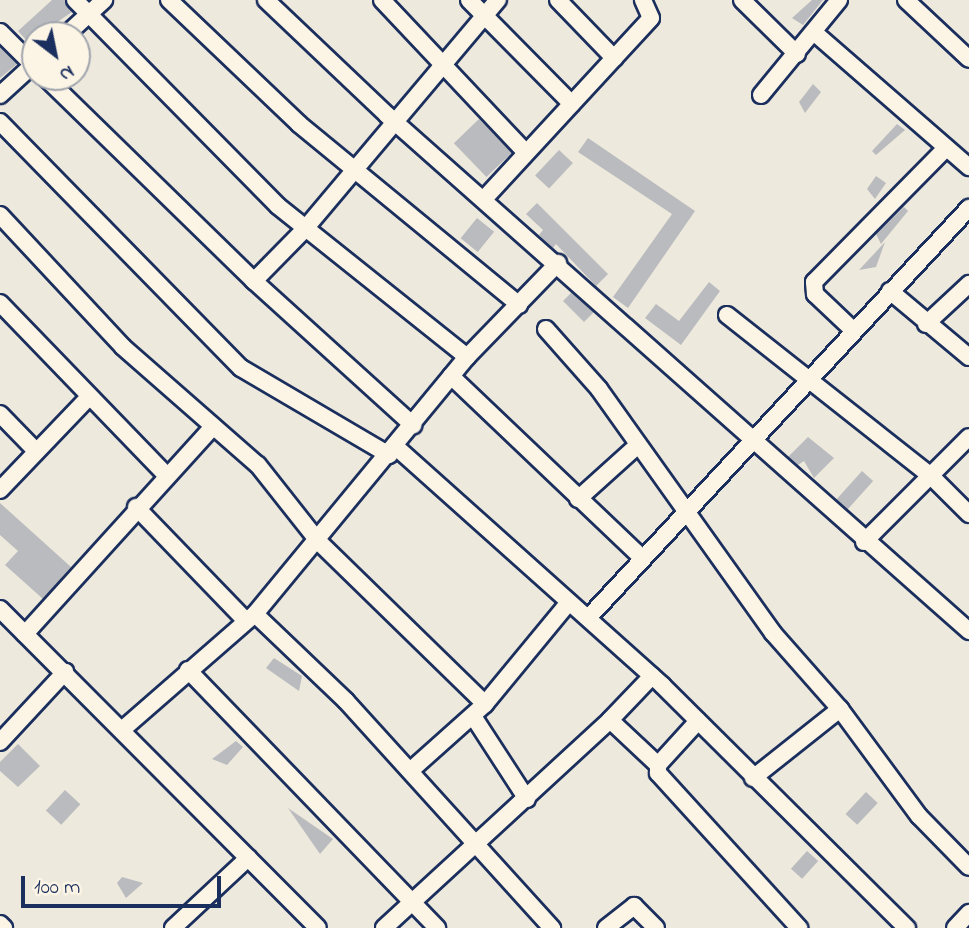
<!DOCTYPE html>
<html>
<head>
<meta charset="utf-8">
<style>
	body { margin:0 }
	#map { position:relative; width:969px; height:928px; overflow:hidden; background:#eee9dd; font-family:"Indie Flower",sans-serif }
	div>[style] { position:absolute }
	.building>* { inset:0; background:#babbbe; transform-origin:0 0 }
	.roads { filter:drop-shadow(2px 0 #1b2f5e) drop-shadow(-2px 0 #1b2f5e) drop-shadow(0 2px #1b2f5e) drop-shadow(0 -2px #1b2f5e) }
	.minor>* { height:16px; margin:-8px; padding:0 8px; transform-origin:8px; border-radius:8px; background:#fcf5e5 }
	span { translate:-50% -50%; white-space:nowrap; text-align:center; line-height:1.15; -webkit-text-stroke:7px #fcf5e5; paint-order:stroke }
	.north { position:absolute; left:21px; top:21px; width:70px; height:70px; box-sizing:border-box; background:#fcf5e5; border:2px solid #a2a6af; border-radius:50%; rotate:148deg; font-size:19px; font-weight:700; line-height:28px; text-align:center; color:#1b2f5e }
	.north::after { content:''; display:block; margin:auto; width:24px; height:32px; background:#1b2f5e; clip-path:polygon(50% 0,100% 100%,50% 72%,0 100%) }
	.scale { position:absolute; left:21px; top:876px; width:200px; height:32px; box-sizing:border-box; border:4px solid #1b2f5e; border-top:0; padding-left:9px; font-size:21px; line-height:24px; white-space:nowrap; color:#1b2f5e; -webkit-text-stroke:5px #fcf5e5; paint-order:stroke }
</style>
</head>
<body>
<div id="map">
	<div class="building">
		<i style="clip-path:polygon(52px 0,65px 0,72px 12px,28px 42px,18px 31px)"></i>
		<i style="clip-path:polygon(812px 0,823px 0,803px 25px,792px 18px)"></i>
		<i style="clip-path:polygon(0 47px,17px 64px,0 78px)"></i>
		<i style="clip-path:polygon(813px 84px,821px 92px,805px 113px,799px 102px)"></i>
		<i style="left:479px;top:119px;width:47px;height:35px;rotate:46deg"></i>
		<i style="clip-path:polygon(897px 124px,905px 130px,876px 155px,872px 151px)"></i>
		<i style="clip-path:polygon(588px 138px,695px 211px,628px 308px,613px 297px,672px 214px,578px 152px)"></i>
		<i style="left:559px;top:150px;width:19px;height:35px;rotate:43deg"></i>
		<i style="clip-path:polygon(876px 176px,886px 183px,875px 199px,867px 189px)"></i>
		<i style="clip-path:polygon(537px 203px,608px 274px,596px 286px,556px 244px,553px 248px,539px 235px,543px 230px,526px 214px)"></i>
		<i style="clip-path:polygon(904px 207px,908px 211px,881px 244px,876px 234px)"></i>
		<i style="left:477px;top:218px;width:22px;height:26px;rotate:39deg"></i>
		<i style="clip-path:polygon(885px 242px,876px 267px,859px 270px)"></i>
		<i style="clip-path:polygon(709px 282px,720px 291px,681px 345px,645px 318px,656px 304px,679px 321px)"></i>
		<i style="clip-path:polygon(571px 293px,594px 312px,584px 322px,563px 301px)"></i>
		<i style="clip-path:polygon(808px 437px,834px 458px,814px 478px,804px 461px,798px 465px,788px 457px)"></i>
		<i style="left:862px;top:471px;width:15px;height:38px;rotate:42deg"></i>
		<i style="clip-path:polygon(0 503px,71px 567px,43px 599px,5px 565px,18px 551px,0 535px)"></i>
		<i style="clip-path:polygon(274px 658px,302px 676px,299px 691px,266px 668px)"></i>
		<i style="clip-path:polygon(236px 741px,243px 747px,227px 765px,212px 759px)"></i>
		<i style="clip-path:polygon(18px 744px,40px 766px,18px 787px,0 771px,0 762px)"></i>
		<i style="left:65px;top:790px;width:21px;height:28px;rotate:43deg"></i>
		<i style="left:866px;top:792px;width:16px;height:30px;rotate:43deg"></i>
		<i style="clip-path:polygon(288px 808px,333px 839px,320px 854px)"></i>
		<i style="left:807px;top:851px;width:15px;height:24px;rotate:42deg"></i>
		<i style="clip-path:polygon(122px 877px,143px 883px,126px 898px,117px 883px)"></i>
	</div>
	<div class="roads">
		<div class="minor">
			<i style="left:75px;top:0;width:289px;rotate:45.4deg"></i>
			<i style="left:278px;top:206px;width:242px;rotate:38.6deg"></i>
			<i style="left:169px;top:0;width:180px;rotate:43.6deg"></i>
			<i style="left:299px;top:124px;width:285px;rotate:39.4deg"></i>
			<i style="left:266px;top:0;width:167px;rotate:43.5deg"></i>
			<i style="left:387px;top:115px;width:778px;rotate:41.56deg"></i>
			<i style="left:382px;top:0;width:210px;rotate:46.7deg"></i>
			<i style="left:469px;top:0;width:146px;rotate:45.3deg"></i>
			<i style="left:558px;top:0;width:81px;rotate:46deg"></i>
			<i style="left:742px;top:0;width:77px;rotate:44.5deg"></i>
			<i style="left:906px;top:0;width:86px;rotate:43.1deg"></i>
			<i style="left:0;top:32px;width:49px;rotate:45deg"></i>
			<i style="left:816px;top:34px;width:203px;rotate:41deg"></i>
			<i style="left:66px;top:35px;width:52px;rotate:-42.6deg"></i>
			<i style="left:45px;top:77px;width:292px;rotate:44.3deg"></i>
			<i style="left:254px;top:281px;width:215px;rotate:42.2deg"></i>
			<i style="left:0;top:95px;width:47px;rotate:-42.4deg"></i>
			<i style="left:761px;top:95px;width:123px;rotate:-50.6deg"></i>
			<i style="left:0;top:122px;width:344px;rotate:45.6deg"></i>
			<i style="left:241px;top:368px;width:172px;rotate:30.4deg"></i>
			<i style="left:484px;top:199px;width:246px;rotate:-47.3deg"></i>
			<i style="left:651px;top:18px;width:20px;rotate:-114deg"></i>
			<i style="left:0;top:215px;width:180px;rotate:47deg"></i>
			<i style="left:123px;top:347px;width:179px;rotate:41.2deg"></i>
			<i style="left:258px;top:465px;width:97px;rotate:51.7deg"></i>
			<i style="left:318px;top:541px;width:233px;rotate:44.3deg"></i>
			<i style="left:254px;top:281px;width:71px;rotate:-45.6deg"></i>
			<i style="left:304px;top:230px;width:301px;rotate:-49.9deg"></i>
			<i style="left:890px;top:291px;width:103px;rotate:39.9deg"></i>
			<i style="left:0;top:303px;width:239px;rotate:46deg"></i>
			<i style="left:727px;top:315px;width:260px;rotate:38.3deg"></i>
			<i style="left:931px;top:476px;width:54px;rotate:45deg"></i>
			<i style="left:926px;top:324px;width:59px;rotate:-42.9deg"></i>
			<i style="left:546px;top:329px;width:80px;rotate:48.5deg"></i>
			<i style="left:599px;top:389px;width:300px;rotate:54.5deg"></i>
			<i style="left:773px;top:633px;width:101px;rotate:48.6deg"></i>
			<i style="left:840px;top:709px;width:133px;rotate:53.6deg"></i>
			<i style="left:919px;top:816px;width:71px;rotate:45.6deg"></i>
			<i style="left:854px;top:331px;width:54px;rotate:-136.5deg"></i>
			<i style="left:815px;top:294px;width:12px;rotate:-95deg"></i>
			<i style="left:814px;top:282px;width:188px;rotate:-45.4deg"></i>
			<i style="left:451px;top:376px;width:264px;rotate:43.6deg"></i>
			<i style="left:0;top:414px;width:52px;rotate:45.8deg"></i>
			<i style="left:396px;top:447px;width:358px;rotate:41.8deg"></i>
			<i style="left:663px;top:686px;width:344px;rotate:44.8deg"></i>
			<i style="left:0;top:490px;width:126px;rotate:-46.3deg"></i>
			<i style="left:578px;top:499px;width:81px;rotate:-42deg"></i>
			<i style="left:136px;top:507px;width:158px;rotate:46deg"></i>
			<i style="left:864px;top:542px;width:148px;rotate:-45deg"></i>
			<i style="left:0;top:609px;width:450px;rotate:45.1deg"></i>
			<i style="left:255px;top:614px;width:126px;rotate:43.7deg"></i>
			<i style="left:346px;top:701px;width:307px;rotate:47.8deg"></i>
			<i style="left:588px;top:618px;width:560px;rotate:-47.1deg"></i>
			<i style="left:25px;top:634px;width:280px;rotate:-47.8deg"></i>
			<i style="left:188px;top:670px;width:359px;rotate:46deg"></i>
			<i style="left:652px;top:676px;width:61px;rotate:133.7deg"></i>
			<i style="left:610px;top:720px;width:66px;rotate:43.2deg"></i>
			<i style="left:473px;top:716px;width:99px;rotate:57deg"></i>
			<i style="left:698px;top:721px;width:59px;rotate:132.3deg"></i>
			<i style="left:658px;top:765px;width:8px;rotate:90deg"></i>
			<i style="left:658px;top:773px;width:210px;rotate:47.7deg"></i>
			<i style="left:123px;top:729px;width:175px;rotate:-41.1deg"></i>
			<i style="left:255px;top:614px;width:333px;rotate:-50.5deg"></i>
			<i style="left:467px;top:357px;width:131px;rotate:-45.9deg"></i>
			<i style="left:0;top:742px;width:96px;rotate:-47.1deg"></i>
			<i style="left:410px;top:771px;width:101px;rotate:-41.8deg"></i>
			<i style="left:485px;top:704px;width:132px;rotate:-50.5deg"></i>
			<i style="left:753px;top:778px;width:111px;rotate:-38.4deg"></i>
			<i style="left:0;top:924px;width:6px;rotate:45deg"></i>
			<i style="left:173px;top:928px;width:103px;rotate:-43deg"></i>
			<i style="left:384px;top:928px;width:307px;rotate:-42.6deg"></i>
			<i style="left:606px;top:928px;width:36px;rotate:-38deg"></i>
			<i style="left:634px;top:906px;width:31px;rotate:45deg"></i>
			<i style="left:955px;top:928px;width:21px;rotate:-47deg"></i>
		</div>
	</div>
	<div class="north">N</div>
	<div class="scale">100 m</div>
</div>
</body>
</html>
